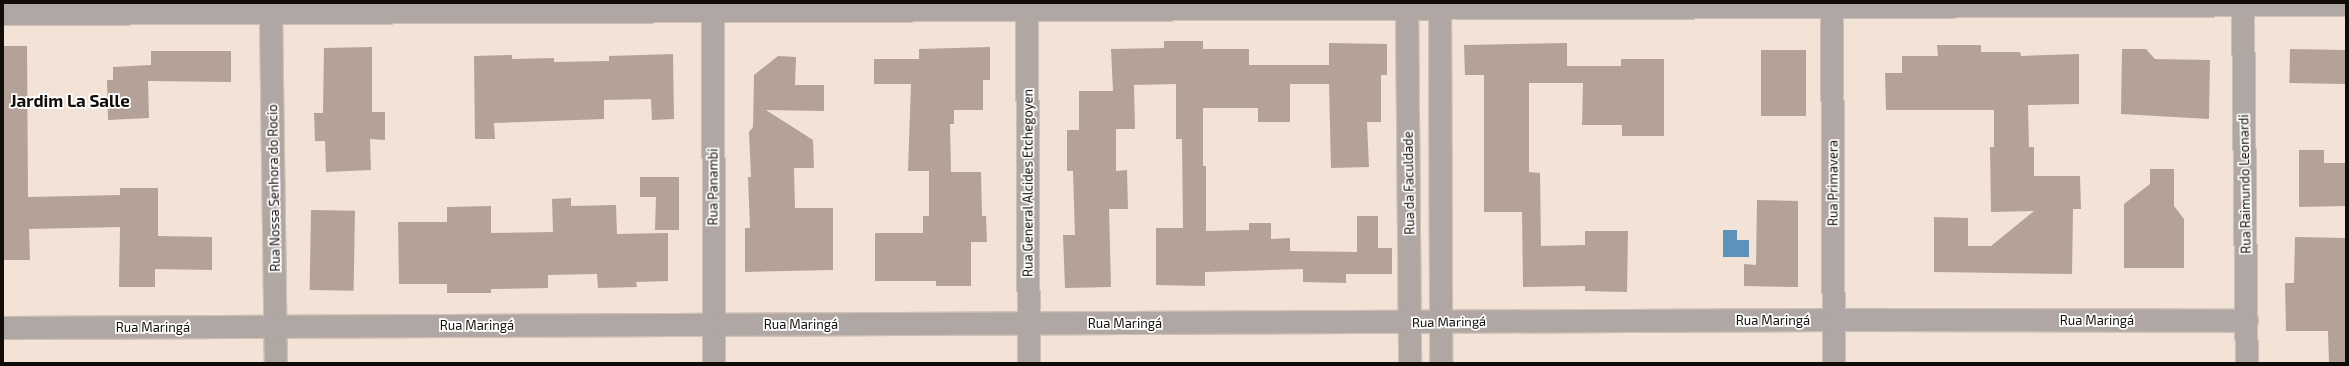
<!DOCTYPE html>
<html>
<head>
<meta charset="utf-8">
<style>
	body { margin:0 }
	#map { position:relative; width:2349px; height:366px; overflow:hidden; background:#f3e2d6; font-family:"Exo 2",sans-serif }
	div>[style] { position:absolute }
	.water>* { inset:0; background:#5d93ba }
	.building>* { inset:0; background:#b4a299; transform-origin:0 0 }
	.roads { filter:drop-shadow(1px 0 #cfc0b5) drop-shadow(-1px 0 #cfc0b5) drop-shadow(0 1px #cfc0b5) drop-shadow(0 -1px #cfc0b5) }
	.minor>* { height:22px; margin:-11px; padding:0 11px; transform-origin:11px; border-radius:11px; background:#b0a7a4 }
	span { translate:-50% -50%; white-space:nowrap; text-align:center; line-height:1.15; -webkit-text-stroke:3.5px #fff; paint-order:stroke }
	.street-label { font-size:13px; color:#110c08 }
	.district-label { font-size:17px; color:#110c08; font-weight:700 }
	.frame { position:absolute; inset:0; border:4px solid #110c08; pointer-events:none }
</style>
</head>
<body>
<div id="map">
	<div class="water">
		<i style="clip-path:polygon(1723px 230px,1737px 230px,1737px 240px,1749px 240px,1749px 257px,1723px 257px)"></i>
	</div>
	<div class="building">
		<i style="clip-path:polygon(1164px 41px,1203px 41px,1203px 49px,1249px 49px,1249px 65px,1329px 65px,1329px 43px,1387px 44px,1387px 75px,1381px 75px,1381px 122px,1367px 122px,1369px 167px,1331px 168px,1329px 84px,1290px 84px,1290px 122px,1258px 122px,1258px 108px,1203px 108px,1203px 166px,1206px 166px,1206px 231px,1249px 230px,1249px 223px,1271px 223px,1271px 239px,1290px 238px,1290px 251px,1357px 252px,1357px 216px,1378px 216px,1378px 248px,1392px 248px,1392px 274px,1346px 274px,1346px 283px,1303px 282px,1303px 269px,1205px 272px,1205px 286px,1156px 285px,1156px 228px,1183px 228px,1182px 139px,1176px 139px,1176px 84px,1134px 85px,1135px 129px,1116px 129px,1116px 171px,1127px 170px,1128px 209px,1109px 209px,1111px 287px,1065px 288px,1063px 235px,1075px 235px,1073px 171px,1067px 171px,1067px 130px,1079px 130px,1079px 91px,1113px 91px,1111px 49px,1164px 48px)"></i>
		<i style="clip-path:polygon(1567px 43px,1567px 66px,1621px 66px,1621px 59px,1664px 59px,1664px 136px,1622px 136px,1622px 125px,1582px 125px,1583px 83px,1529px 83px,1529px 172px,1540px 173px,1541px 246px,1585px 245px,1585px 231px,1628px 231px,1627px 292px,1585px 291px,1585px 286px,1523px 287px,1522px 212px,1484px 212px,1484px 75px,1465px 75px,1464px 45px)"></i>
		<i style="clip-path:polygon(1937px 45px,1981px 45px,1981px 52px,2020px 52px,2021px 56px,2079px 54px,2079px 104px,2028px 105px,2029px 147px,2034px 147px,2034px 176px,2080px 176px,2081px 209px,2073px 209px,2072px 274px,1934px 272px,1934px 217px,1968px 218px,1968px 246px,1991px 246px,2034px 211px,1991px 212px,1990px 147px,1994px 147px,1994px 110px,1886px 110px,1885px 73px,1902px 73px,1902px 56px,1938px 56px)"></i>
		<i style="clip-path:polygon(3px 46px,27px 46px,28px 197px,120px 195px,120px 188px,158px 188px,158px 236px,212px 237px,212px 270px,155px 269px,155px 287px,119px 287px,120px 227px,29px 229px,30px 260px,3px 260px)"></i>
		<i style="clip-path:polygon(372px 47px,372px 112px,385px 112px,385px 140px,370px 139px,371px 170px,326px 172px,325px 141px,315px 141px,314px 113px,323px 113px,324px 48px)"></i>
		<i style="clip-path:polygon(990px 47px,990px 80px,983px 80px,983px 110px,954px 110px,954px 124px,950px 124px,951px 172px,981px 172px,982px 216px,986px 216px,987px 242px,971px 242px,971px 286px,936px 286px,936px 281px,875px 281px,875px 233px,923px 233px,923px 216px,929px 216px,929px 171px,908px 171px,911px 84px,874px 84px,874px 59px,919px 59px,919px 49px)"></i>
		<i style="clip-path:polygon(2122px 49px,2146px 49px,2155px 59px,2210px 60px,2209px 119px,2121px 114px)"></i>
		<i style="left:2290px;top:49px;width:56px;height:34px;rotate:1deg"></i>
		<i style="left:1761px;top:50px;width:45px;height:66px"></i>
		<i style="clip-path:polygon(151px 51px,231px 51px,231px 82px,148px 81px,149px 118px,108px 120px,107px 80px,113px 80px,113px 67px,151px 65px)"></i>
		<i style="clip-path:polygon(673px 54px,674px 119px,652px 120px,651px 99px,604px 100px,604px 119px,494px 123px,495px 139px,475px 139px,474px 56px,512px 55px,512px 59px,554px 58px,554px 62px,609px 61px,609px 56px)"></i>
		<i style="clip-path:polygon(778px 56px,796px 57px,795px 85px,824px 85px,824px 111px,766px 110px,813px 140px,814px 168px,794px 168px,795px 208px,833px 208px,833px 270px,745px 272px,745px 228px,750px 228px,748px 177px,751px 177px,749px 132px,753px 127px,754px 75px)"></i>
		<i style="clip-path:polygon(2299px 150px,2324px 150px,2324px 163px,2346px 163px,2346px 206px,2299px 207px)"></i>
		<i style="clip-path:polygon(2150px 169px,2174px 169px,2174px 206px,2184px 219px,2184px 268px,2124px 268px,2124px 204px,2150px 184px)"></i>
		<i style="clip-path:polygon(640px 177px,679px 177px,679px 230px,655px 230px,656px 197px,640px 197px)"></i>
		<i style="clip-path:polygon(571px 198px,571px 206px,616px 205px,617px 234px,668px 233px,668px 281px,636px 282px,637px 287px,598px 288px,597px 274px,548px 275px,548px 288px,491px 289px,491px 293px,447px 293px,447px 284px,399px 284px,398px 222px,447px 222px,447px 207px,491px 206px,491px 233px,553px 232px,552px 199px)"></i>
		<i style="clip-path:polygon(1757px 200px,1798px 201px,1798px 287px,1744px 286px,1744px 264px,1756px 265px)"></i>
		<i style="left:311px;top:210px;width:44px;height:80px;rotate:1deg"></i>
		<i style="clip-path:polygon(2295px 237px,2346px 238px,2346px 363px,2329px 363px,2328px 331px,2286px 331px,2285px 283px,2294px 283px)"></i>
	</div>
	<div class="roads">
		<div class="minor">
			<i style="left:1027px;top:3px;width:360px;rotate:89.7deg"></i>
			<i style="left:1407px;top:3px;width:360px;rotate:89.5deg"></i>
			<i style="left:1440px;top:3px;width:360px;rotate:89.8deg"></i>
			<i style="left:1832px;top:3px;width:360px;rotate:89.7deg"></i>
			<i style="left:2243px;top:5px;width:358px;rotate:89.4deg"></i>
			<i style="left:713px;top:11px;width:352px;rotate:89.8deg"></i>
			<i style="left:271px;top:13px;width:350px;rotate:89.2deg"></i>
			<i style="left:3px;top:14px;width:2343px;rotate:-0.22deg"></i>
			<i style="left:3px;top:328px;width:1831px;rotate:-0.25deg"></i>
			<i style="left:1834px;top:320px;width:413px;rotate:0.1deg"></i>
		</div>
	</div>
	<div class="street-label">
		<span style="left:1028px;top:183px;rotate:-90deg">Rua General Alcides Etchegoyen</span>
		<span style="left:1409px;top:183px;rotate:-91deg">Rua da Faculdade</span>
		<span style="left:1833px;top:183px;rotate:-90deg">Rua Primavera</span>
		<span style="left:2245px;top:184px;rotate:-91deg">Rua Raimundo Leonardi</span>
		<span style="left:713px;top:187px;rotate:-90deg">Rua Panambi</span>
		<span style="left:274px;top:188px;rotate:-91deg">Rua Nossa Senhora do Rocio</span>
		<span style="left:1773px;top:320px">Rua Maringá</span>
		<span style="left:2097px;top:320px">Rua Maringá</span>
		<span style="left:1449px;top:322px;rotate:-1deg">Rua Maringá</span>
		<span style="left:1125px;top:323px">Rua Maringá</span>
		<span style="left:801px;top:324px">Rua Maringá</span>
		<span style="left:477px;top:325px">Rua Maringá</span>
		<span style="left:153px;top:327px">Rua Maringá</span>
	</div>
	<div class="district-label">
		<span style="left:70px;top:101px">Jardim La Salle</span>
	</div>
	<div class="frame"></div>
</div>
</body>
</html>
